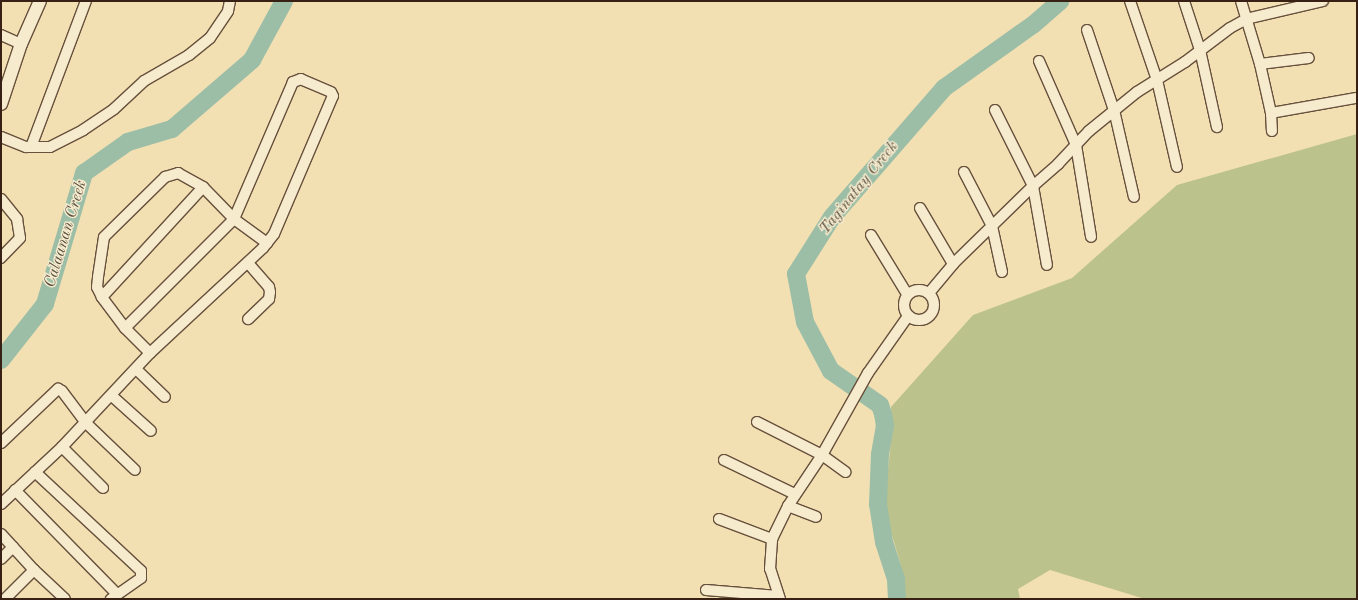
<!DOCTYPE html>
<html>
<head>
<meta charset="utf-8">
<style>
	body { margin:0 }
	#map { position:relative; width:1358px; height:600px; overflow:hidden; background:#f2e0b3; font-family:"Old Standard TT",serif }
	div>[style] { position:absolute }
	.green>* { inset:0; background:#bcc28b }
	.river>* { height:18px; margin:-9px; padding:0 9px; transform-origin:9px; border-radius:9px; background:#9cbea7 }
	.roads { filter:drop-shadow(1px 0 #67503c) drop-shadow(-1px 0 #67503c) drop-shadow(0 1px #67503c) drop-shadow(0 -1px #67503c) }
	.minor>* { height:10px; margin:-5px; padding:0 5px; transform-origin:5px; border-radius:5px; background:#f7ebce }
	.minor>.ring { margin:-5px; padding:0; box-sizing:content-box; background:none; border:10px solid #f7ebce; border-radius:50% }
	.tertiary>* { height:12px; margin:-6px; padding:0 6px; transform-origin:6px; border-radius:6px; background:#f7ebce }
	span { translate:-50% -50%; white-space:nowrap; text-align:center; line-height:1.15; -webkit-text-stroke:3px #f7ebce; paint-order:stroke }
	.water-label { font-size:16px; color:#574f41; font-style:italic }
	.frame { position:absolute; inset:0; border:2px solid #392015; pointer-events:none }
</style>
</head>
<body>
<div id="map">
	<div class="green">
		<i style="clip-path:polygon(1357px 82px,1357px 599px,1145px 599px,1050px 570px,1018px 589px,1020px 599px,906px 599px,900px 562px,888px 522px,886px 491px,892px 430px,891px 407px,973px 315px,1072px 278px,1177px 185px,1357px 134px)"></i>
	</div>
	<div class="river">
		<i style="left:1px;top:360px;width:71px;rotate:-51.8deg"></i>
		<i style="left:45px;top:304px;width:137px;rotate:-73.4deg"></i>
		<i style="left:84px;top:173px;width:54px;rotate:-35.2deg"></i>
		<i style="left:128px;top:142px;width:46px;rotate:-16.5deg"></i>
		<i style="left:172px;top:129px;width:106px;rotate:-40.8deg"></i>
		<i style="left:252px;top:60px;width:67px;rotate:-61.5deg"></i>
		<i style="left:897px;top:599px;width:20px;rotate:-93deg"></i>
		<i style="left:896px;top:579px;width:39px;rotate:-108deg"></i>
		<i style="left:884px;top:542px;width:38px;rotate:-99deg"></i>
		<i style="left:878px;top:504px;width:50px;rotate:-87.7deg"></i>
		<i style="left:880px;top:454px;width:28px;rotate:-80deg"></i>
		<i style="left:885px;top:426px;width:12px;rotate:-99deg"></i>
		<i style="left:883px;top:414px;width:9px;rotate:-108deg"></i>
		<i style="left:880px;top:405px;width:60px;rotate:-145.2deg"></i>
		<i style="left:831px;top:371px;width:55px;rotate:-118deg"></i>
		<i style="left:805px;top:322px;width:49px;rotate:-100.6deg"></i>
		<i style="left:796px;top:274px;width:67px;rotate:-57.7deg"></i>
		<i style="left:832px;top:217px;width:171px;rotate:-49deg"></i>
		<i style="left:944px;top:88px;width:110px;rotate:-35.4deg"></i>
		<i style="left:1034px;top:24px;width:35px;rotate:-41deg"></i>
	</div>
	<div class="roads">
		<div class="minor">
			<i style="left:1130px;top:1px;width:83px;rotate:71.1deg"></i>
			<i style="left:1157px;top:80px;width:89px;rotate:77.1deg"></i>
			<i style="left:1184px;top:1px;width:52px;rotate:71.9deg"></i>
			<i style="left:1200px;top:50px;width:79px;rotate:77.6deg"></i>
			<i style="left:1241px;top:1px;width:66px;rotate:73.2deg"></i>
			<i style="left:1260px;top:64px;width:50px;rotate:77.3deg"></i>
			<i style="left:1271px;top:113px;width:18px;rotate:87deg"></i>
			<i style="left:1087px;top:30px;width:84px;rotate:71.4deg"></i>
			<i style="left:1114px;top:110px;width:89px;rotate:77.1deg"></i>
			<i style="left:1px;top:35px;width:22px;rotate:24deg"></i>
			<i style="left:1039px;top:61px;width:92px;rotate:66.2deg"></i>
			<i style="left:1076px;top:145px;width:93px;rotate:80.7deg"></i>
			<i style="left:1260px;top:64px;width:49px;rotate:-7deg"></i>
			<i style="left:995px;top:110px;width:85px;rotate:63.4deg"></i>
			<i style="left:1033px;top:186px;width:80px;rotate:80deg"></i>
			<i style="left:1271px;top:113px;width:86px;rotate:-10deg"></i>
			<i style="left:1px;top:137px;width:27px;rotate:22deg"></i>
			<i style="left:26px;top:147px;width:24px"></i>
			<i style="left:50px;top:147px;width:37px;rotate:-27deg"></i>
			<i style="left:83px;top:130px;width:37px;rotate:-34deg"></i>
			<i style="left:114px;top:109px;width:41px;rotate:-43deg"></i>
			<i style="left:144px;top:81px;width:52px;rotate:-30deg"></i>
			<i style="left:189px;top:55px;width:27px;rotate:-39deg"></i>
			<i style="left:210px;top:38px;width:32px;rotate:-56deg"></i>
			<i style="left:228px;top:11px;width:10px;rotate:-79deg"></i>
			<i style="left:31px;top:147px;width:156px;rotate:-69.4deg"></i>
			<i style="left:964px;top:172px;width:61px;rotate:62.6deg"></i>
			<i style="left:992px;top:226px;width:47px;rotate:77.7deg"></i>
			<i style="left:1px;top:199px;width:26px;rotate:51deg"></i>
			<i style="left:17px;top:219px;width:19px;rotate:81deg"></i>
			<i style="left:20px;top:238px;width:28px;rotate:134deg"></i>
			<i style="left:920px;top:208px;width:65px;rotate:59.5deg"></i>
			<i style="left:871px;top:235px;width:69px;rotate:58.6deg"></i>
			<i style="left:248px;top:263px;width:32px;rotate:49deg"></i>
			<i style="left:269px;top:287px;width:5px;rotate:79deg"></i>
			<i style="left:270px;top:292px;width:7px;rotate:98deg"></i>
			<i style="left:269px;top:299px;width:29px;rotate:136deg"></i>
			<i class="ring" style="left:904px;top:290px;width:20px;height:20px"></i>
			<i style="left:929px;top:293px;width:38px;rotate:-50deg"></i>
			<i style="left:953px;top:264px;width:112px;rotate:-44.3deg"></i>
			<i style="left:1033px;top:186px;width:33px;rotate:-41deg"></i>
			<i style="left:1058px;top:164px;width:45px;rotate:-46.8deg"></i>
			<i style="left:1089px;top:131px;width:62px;rotate:-39.1deg"></i>
			<i style="left:1137px;top:92px;width:57px;rotate:-32deg"></i>
			<i style="left:1185px;top:62px;width:56px;rotate:-37.1deg"></i>
			<i style="left:1230px;top:28px;width:18px;rotate:-29deg"></i>
			<i style="left:1246px;top:19px;width:79px;rotate:-13.2deg"></i>
			<i style="left:102px;top:297px;width:149px;rotate:-47.4deg"></i>
			<i style="left:150px;top:353px;width:35px;rotate:-135deg"></i>
			<i style="left:125px;top:328px;width:39px;rotate:-127deg"></i>
			<i style="left:102px;top:297px;width:11px;rotate:-117deg"></i>
			<i style="left:97px;top:287px;width:10px;rotate:-84deg"></i>
			<i style="left:98px;top:277px;width:40px;rotate:-81.5deg"></i>
			<i style="left:104px;top:237px;width:86px;rotate:-44.5deg"></i>
			<i style="left:165px;top:177px;width:14px;rotate:-17deg"></i>
			<i style="left:178px;top:173px;width:29px;rotate:29deg"></i>
			<i style="left:203px;top:187px;width:45px;rotate:45.9deg"></i>
			<i style="left:234px;top:219px;width:41px;rotate:36deg"></i>
			<i style="left:136px;top:369px;width:40px;rotate:44deg"></i>
			<i style="left:112px;top:396px;width:52px;rotate:41.9deg"></i>
			<i style="left:757px;top:422px;width:73px;rotate:26.9deg"></i>
			<i style="left:822px;top:455px;width:29px;rotate:36deg"></i>
			<i style="left:1px;top:443px;width:79px;rotate:-43.5deg"></i>
			<i style="left:58px;top:389px;width:4px;rotate:27deg"></i>
			<i style="left:62px;top:391px;width:39px;rotate:53deg"></i>
			<i style="left:85px;top:422px;width:69px;rotate:43.8deg"></i>
			<i style="left:62px;top:447px;width:58px;rotate:45deg"></i>
			<i style="left:724px;top:460px;width:79px;rotate:25.6deg"></i>
			<i style="left:35px;top:472px;width:145px;rotate:43deg"></i>
			<i style="left:141px;top:571px;width:7px;rotate:90deg"></i>
			<i style="left:141px;top:578px;width:37px;rotate:145deg"></i>
			<i style="left:15px;top:490px;width:146px;rotate:45.6deg"></i>
			<i style="left:1px;top:504px;width:83px;rotate:-43.1deg"></i>
			<i style="left:62px;top:447px;width:129px;rotate:-46.9deg"></i>
			<i style="left:150px;top:353px;width:154px;rotate:-42.9deg"></i>
			<i style="left:263px;top:248px;width:18px;rotate:-52deg"></i>
			<i style="left:274px;top:234px;width:150px;rotate:-66.9deg"></i>
			<i style="left:333px;top:96px;width:4px;rotate:-117deg"></i>
			<i style="left:331px;top:92px;width:33px;rotate:-157deg"></i>
			<i style="left:301px;top:79px;width:9px;rotate:159deg"></i>
			<i style="left:293px;top:82px;width:149px;rotate:113.3deg"></i>
			<i style="left:234px;top:219px;width:154px;rotate:135deg"></i>
			<i style="left:788px;top:506px;width:30px;rotate:21deg"></i>
			<i style="left:719px;top:519px;width:57px;rotate:20.7deg"></i>
			<i style="left:1px;top:534px;width:49px;rotate:47.5deg"></i>
			<i style="left:34px;top:570px;width:42px;rotate:43.1deg"></i>
			<i style="left:1px;top:559px;width:17px;rotate:-45deg"></i>
			<i style="left:706px;top:590px;width:72px;rotate:4.8deg"></i>
			<i style="left:5px;top:599px;width:41px;rotate:-45deg"></i>
			<i style="left:780px;top:599px;width:32px;rotate:-108deg"></i>
			<i style="left:770px;top:569px;width:30px;rotate:-86deg"></i>
			<i style="left:772px;top:539px;width:37px;rotate:-64deg"></i>
			<i style="left:788px;top:506px;width:61px;rotate:-56.3deg"></i>
			<i style="left:822px;top:455px;width:94px;rotate:-60.7deg"></i>
			<i style="left:868px;top:373px;width:70px;rotate:-54.9deg"></i>
		</div>
		<div class="tertiary">
			<i style="left:1px;top:104px;width:63px;rotate:-71.6deg"></i>
			<i style="left:21px;top:44px;width:47px;rotate:-66.2deg"></i>
		</div>
	</div>
	<div class="water-label">
		<span style="left:859px;top:188px;rotate:-51deg">Taginatay Creek</span>
		<span style="left:66px;top:234px;rotate:-73deg">Calaanan Creek</span>
	</div>
	<div class="frame"></div>
</div>
</body>
</html>
